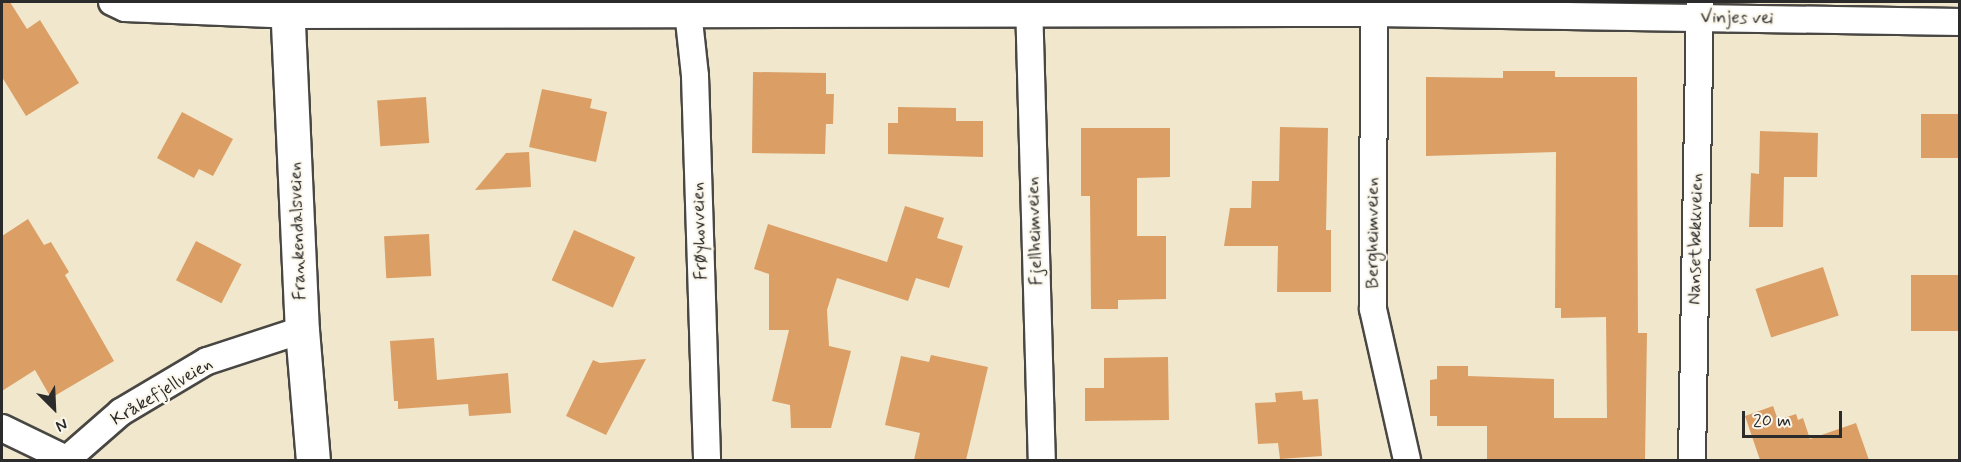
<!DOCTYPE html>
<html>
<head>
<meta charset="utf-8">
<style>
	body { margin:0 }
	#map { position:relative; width:1961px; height:462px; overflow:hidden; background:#f0e7cc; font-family:Mynerve,sans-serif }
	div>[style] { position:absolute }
	.building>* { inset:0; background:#db9f66; transform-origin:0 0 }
	.roads { filter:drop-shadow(2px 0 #494743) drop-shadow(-2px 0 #494743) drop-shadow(0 2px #494743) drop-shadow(0 -2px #494743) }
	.minor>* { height:26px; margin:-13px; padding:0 13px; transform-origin:13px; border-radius:13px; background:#fff }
	.secondary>* { height:33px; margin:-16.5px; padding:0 16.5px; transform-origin:16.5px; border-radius:16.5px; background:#fff }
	span { translate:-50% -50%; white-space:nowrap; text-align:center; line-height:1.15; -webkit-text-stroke:4.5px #fbf7ec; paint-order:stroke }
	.street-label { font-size:18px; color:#2b2b2b }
	.frame { position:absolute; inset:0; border:3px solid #2b2b2b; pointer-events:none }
	.north { position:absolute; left:24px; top:378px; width:60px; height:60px; -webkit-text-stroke:4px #fbf7ec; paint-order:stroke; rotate:156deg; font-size:16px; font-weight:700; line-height:24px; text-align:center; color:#2b2b2b }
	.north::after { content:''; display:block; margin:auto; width:21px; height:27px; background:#2b2b2b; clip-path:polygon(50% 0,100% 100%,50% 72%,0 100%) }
	.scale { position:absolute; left:1742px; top:411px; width:100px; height:27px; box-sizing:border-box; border:3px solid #2b2b2b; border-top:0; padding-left:8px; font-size:18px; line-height:21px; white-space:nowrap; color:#2b2b2b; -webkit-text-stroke:4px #fbf7ec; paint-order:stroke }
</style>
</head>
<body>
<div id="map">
	<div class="building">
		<i style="clip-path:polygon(2px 2px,10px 2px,27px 29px,40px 20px,79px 83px,26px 116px,2px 77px)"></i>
		<i style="clip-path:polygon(1503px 71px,1555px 71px,1555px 77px,1637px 77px,1638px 333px,1647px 333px,1645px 460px,1487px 460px,1487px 426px,1437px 426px,1437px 416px,1430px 416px,1430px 380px,1437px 379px,1437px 366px,1468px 366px,1468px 376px,1554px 379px,1554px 418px,1607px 418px,1606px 317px,1561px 318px,1561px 308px,1555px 308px,1556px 152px,1426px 156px,1426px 77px,1503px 78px)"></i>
		<i style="clip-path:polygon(753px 72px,826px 73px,826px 94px,834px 94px,833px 124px,826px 124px,825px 154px,752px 153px)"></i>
		<i style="clip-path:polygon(542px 89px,592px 99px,590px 108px,607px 112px,596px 162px,529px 147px)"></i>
		<i style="left:426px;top:97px;width:46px;height:49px;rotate:86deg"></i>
		<i style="clip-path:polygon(898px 107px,956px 108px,956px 121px,983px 121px,983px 157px,888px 154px,888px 123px,898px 123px)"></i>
		<i style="clip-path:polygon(182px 112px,233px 139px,213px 176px,199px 169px,194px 178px,157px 158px)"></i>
		<i style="left:1959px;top:114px;width:44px;height:38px;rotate:90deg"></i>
		<i style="clip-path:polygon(1280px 127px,1328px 128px,1326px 230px,1331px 230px,1331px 292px,1277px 292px,1278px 246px,1224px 246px,1230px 208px,1251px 208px,1252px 181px,1279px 181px)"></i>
		<i style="clip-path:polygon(1081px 128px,1170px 128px,1170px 177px,1137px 178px,1137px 236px,1166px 236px,1166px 299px,1118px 300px,1118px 309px,1091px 309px,1090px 196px,1081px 196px)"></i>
		<i style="clip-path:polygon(1760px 131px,1818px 133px,1817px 177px,1784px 177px,1783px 227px,1749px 227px,1751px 173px,1759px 174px)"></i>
		<i style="clip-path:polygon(529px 152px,531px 187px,475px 190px,506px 153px)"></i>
		<i style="clip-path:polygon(905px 206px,944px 218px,937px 238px,963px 246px,949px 288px,916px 278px,908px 301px,837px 278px,827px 310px,829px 346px,851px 351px,831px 428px,791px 428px,790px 405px,772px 401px,789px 330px,769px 330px,769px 274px,754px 269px,768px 224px,887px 262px)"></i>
		<i style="clip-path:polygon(28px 219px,44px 245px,51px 242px,69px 272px,65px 275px,114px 361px,51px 398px,35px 370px,2px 391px,2px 236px)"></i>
		<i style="left:574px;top:230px;width:67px;height:55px;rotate:24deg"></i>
		<i style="left:429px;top:234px;width:42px;height:45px;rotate:87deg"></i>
		<i style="left:196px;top:241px;width:51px;height:44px;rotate:27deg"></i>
		<i style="left:1823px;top:267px;width:51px;height:71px;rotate:72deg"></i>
		<i style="left:1911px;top:275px;width:48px;height:56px"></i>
		<i style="clip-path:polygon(434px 338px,437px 380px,508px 373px,511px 413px,469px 416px,468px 404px,398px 409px,398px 401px,394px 401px,390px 341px)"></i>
		<i style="clip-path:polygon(931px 355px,988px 367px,966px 460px,914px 460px,920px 433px,885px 425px,901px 356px,929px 362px)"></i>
		<i style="clip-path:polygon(1168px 357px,1169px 420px,1085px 421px,1085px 388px,1104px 388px,1104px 358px)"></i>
		<i style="clip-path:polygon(646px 359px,606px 435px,566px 416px,593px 360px,600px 363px)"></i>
		<i style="clip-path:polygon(1302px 391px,1303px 400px,1318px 399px,1322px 456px,1280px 459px,1278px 443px,1258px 444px,1255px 403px,1276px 402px,1275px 393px)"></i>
		<i style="clip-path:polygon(1773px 406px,1778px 420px,1796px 414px,1798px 420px,1803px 418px,1810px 439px,1856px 423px,1869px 460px,1760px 460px,1745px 416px)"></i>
	</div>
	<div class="roads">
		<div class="minor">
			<i style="left:112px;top:2px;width:14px;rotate:25deg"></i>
			<i style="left:125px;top:8px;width:164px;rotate:2.4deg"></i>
			<i style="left:289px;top:15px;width:1085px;rotate:-0.11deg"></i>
			<i style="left:1374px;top:13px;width:586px;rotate:0.88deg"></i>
			<i style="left:687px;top:2px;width:74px;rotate:83.8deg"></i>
			<i style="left:695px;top:76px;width:384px;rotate:88.2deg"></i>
			<i style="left:1029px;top:2px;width:458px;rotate:88.4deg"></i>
			<i style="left:1374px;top:2px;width:307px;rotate:90.2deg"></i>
			<i style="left:1373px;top:309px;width:155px;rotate:77.3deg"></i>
			<i style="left:2px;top:428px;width:71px;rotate:25.8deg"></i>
			<i style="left:66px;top:460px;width:73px;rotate:-41.1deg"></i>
			<i style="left:121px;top:412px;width:100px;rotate:-30.7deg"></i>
			<i style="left:207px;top:361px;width:100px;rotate:-18.1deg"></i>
			<i style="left:1692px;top:460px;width:458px;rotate:-89deg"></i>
		</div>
		<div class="secondary">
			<i style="left:287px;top:2px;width:328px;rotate:87.4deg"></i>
			<i style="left:302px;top:330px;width:130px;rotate:85.2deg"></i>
		</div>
	</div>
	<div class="street-label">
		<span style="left:1737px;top:18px;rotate:1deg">Vinjes vei</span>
		<span style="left:298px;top:231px;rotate:-92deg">Frankendalsveien</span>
		<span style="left:700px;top:231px;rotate:-92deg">Frøyhovveien</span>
		<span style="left:1035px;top:231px;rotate:-92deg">Fjellheimveien</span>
		<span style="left:1373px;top:233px;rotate:-90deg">Bergheimveien</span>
		<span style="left:1696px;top:239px;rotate:-89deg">Nansetbekkveien</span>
		<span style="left:162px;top:392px;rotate:-31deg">Kråkefjellveien</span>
	</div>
	<div class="frame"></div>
	<div class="north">N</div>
	<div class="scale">20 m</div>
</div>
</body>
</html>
